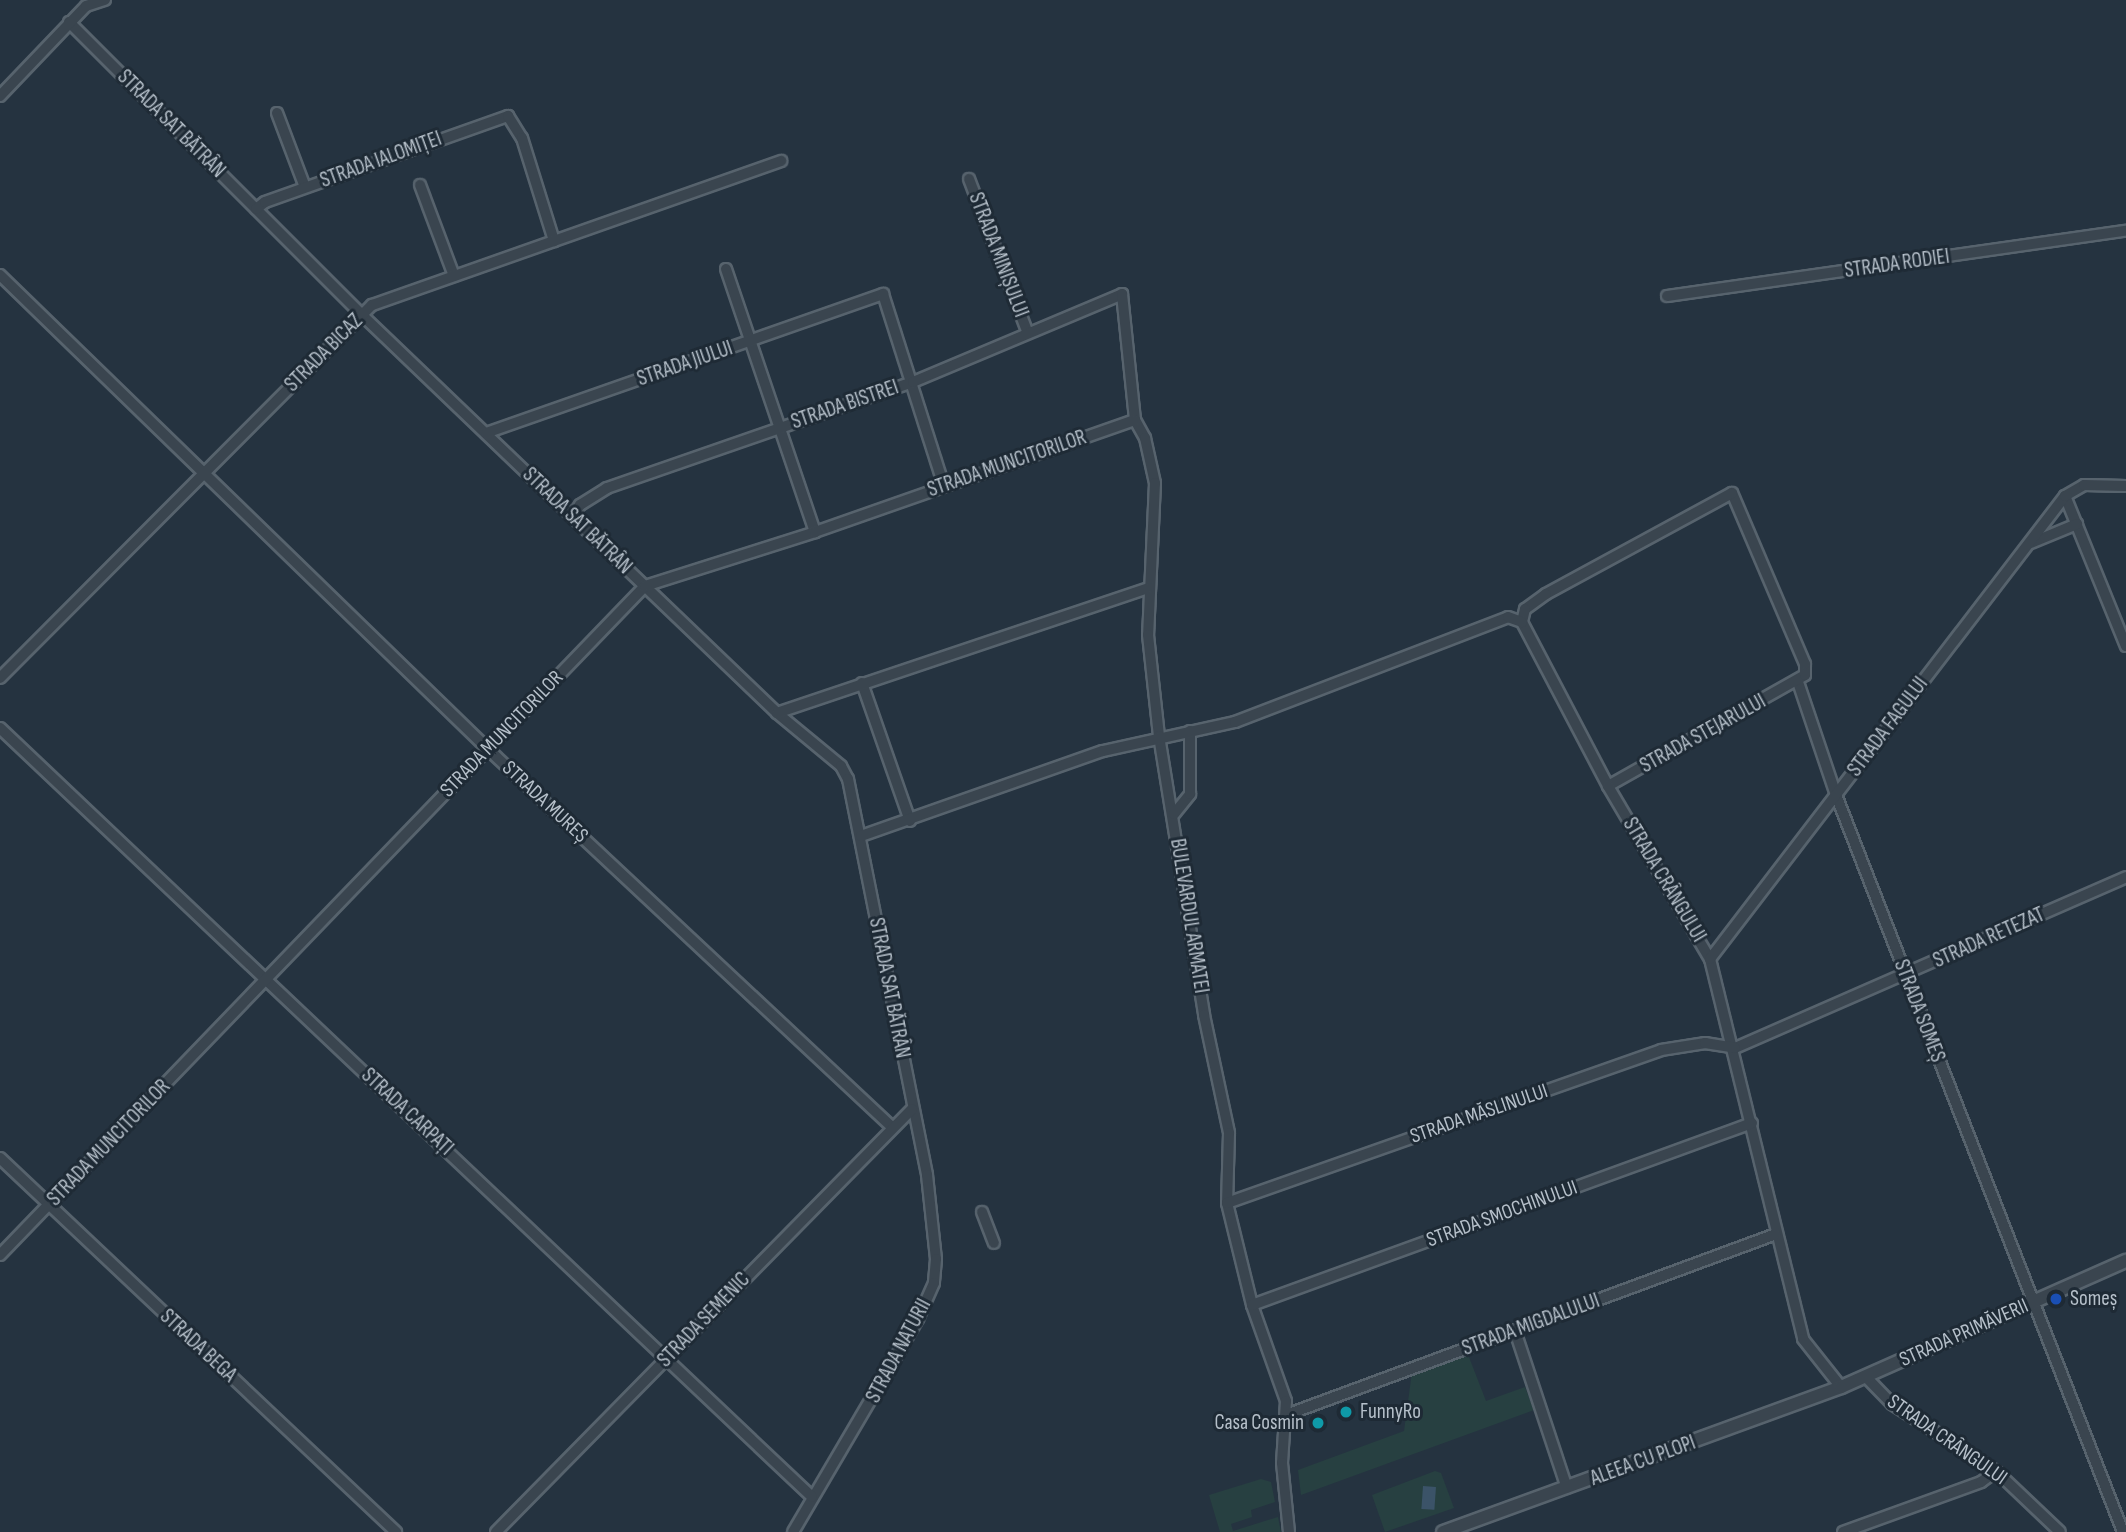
<!DOCTYPE html>
<html>
<head>
<meta charset="utf-8">
<style>
	body { margin:0 }
	#map { position:relative; width:2126px; height:1532px; overflow:hidden; background:#253340; font-family:"Sofia Sans Condensed",sans-serif }
	div>[style] { position:absolute }
	.green>* { inset:0; background:#274041 }
	.water>* { inset:0; background:#3b5368; transform-origin:0 0 }
	.roads { filter:drop-shadow(2px 0 #57636d) drop-shadow(-2px 0 #57636d) drop-shadow(0 2px #57636d) drop-shadow(0 -2px #57636d) }
	.minor>* { height:10px; margin:-5px; padding:0 5px; transform-origin:5px; border-radius:5px; background:#3a454f }
	.tertiary>* { height:12px; margin:-6px; padding:0 6px; transform-origin:6px; border-radius:6px; background:#3a454f }
	.dots>* { width:19px; height:19px; translate:-50% -50%; box-sizing:border-box; border:4px solid #1e2a35; border-radius:50% }
	span { translate:-50% -50%; white-space:nowrap; text-align:center; line-height:1.15; -webkit-text-stroke:6px #1e2a35; paint-order:stroke }
	.street-label { font-size:21px; color:#b6c0ca }
	.poi-label { font-size:21px; color:#b6c0ca }
	.left { translate:0 -50%; text-align:left }
	.right { translate:-100% -50%; text-align:right }
</style>
</head>
<body>
<div id="map">
	<div class="green">
		<i style="clip-path:polygon(1467px 1352px,1486px 1401px,1525px 1387px,1534px 1410px,1301px 1495px,1298px 1470px,1404px 1431px,1412px 1372px)"></i>
		<i style="clip-path:polygon(1435px 1471px,1441px 1473px,1454px 1508px,1385px 1532px,1372px 1495px)"></i>
		<i style="clip-path:polygon(1261px 1479px,1271px 1482px,1275px 1502px,1251px 1510px,1252px 1517px,1231px 1524px,1233px 1531px,1278px 1517px,1281px 1532px,1220px 1532px,1209px 1495px)"></i>
	</div>
	<div class="water">
		<i style="left:1423px;top:1486px;width:13px;height:23px;rotate:4deg"></i>
	</div>
	<div class="roads">
		<div class="minor">
			<i style="left:69px;top:22px;width:414px;rotate:45deg"></i>
			<i style="left:362px;top:315px;width:575px;rotate:43.8deg"></i>
			<i style="left:777px;top:713px;width:83px;rotate:39.6deg"></i>
			<i style="left:841px;top:766px;width:15px;rotate:62deg"></i>
			<i style="left:848px;top:779px;width:404px;rotate:78.7deg"></i>
			<i style="left:927px;top:1175px;width:84px;rotate:83.9deg"></i>
			<i style="left:936px;top:1259px;width:24px;rotate:95deg"></i>
			<i style="left:934px;top:1283px;width:39px;rotate:114deg"></i>
			<i style="left:918px;top:1319px;width:247px;rotate:120.4deg"></i>
			<i style="left:0;top:96px;width:124px;rotate:-46.3deg"></i>
			<i style="left:86px;top:6px;width:20px;rotate:-18deg"></i>
			<i style="left:277px;top:113px;width:79px;rotate:69.3deg"></i>
			<i style="left:969px;top:179px;width:163px;rotate:69.1deg"></i>
			<i style="left:420px;top:185px;width:97px;rotate:69.5deg"></i>
			<i style="left:256px;top:209px;width:11px;rotate:-38deg"></i>
			<i style="left:265px;top:202px;width:258px;rotate:-19.5deg"></i>
			<i style="left:508px;top:116px;width:26px;rotate:58deg"></i>
			<i style="left:522px;top:138px;width:108px;rotate:72.7deg"></i>
			<i style="left:726px;top:269px;width:278px;rotate:71.3deg"></i>
			<i style="left:0;top:275px;width:680px;rotate:44.17deg"></i>
			<i style="left:488px;top:749px;width:553px;rotate:43.1deg"></i>
			<i style="left:1667px;top:296px;width:464px;rotate:-8.1deg"></i>
			<i style="left:486px;top:433px;width:421px;rotate:-19.3deg"></i>
			<i style="left:883px;top:294px;width:201px;rotate:72.4deg"></i>
			<i style="left:2065px;top:496px;width:162px;rotate:67.9deg"></i>
			<i style="left:572px;top:516px;width:14px;rotate:-54deg"></i>
			<i style="left:580px;top:505px;width:32px;rotate:-32deg"></i>
			<i style="left:607px;top:488px;width:324px;rotate:-19.1deg"></i>
			<i style="left:913px;top:382px;width:227px;rotate:-22.8deg"></i>
			<i style="left:1122px;top:294px;width:127px;rotate:84.1deg"></i>
			<i style="left:1135px;top:420px;width:21px;rotate:61deg"></i>
			<i style="left:1145px;top:438px;width:46px;rotate:77.5deg"></i>
			<i style="left:1155px;top:483px;width:152px;rotate:92.6deg"></i>
			<i style="left:1148px;top:635px;width:102px;rotate:83.8deg"></i>
			<i style="left:1159px;top:736px;width:283px;rotate:80.8deg"></i>
			<i style="left:1204px;top:1015px;width:121px;rotate:78deg"></i>
			<i style="left:1229px;top:1133px;width:70px;rotate:91.6deg"></i>
			<i style="left:1227px;top:1203px;width:105px;rotate:76.2deg"></i>
			<i style="left:1252px;top:1305px;width:102px;rotate:70.5deg"></i>
			<i style="left:1286px;top:1401px;width:62px;rotate:93.7deg"></i>
			<i style="left:1282px;top:1463px;width:69px;rotate:84.2deg"></i>
			<i style="left:2031px;top:543px;width:50px;rotate:-22.4deg"></i>
			<i style="left:0;top:678px;width:527px;rotate:-45.08deg"></i>
			<i style="left:372px;top:305px;width:434px;rotate:-19.4deg"></i>
			<i style="left:1798px;top:682px;width:119px;rotate:71.4deg"></i>
			<i style="left:1836px;top:795px;width:791px;rotate:68.72deg"></i>
			<i style="left:862px;top:683px;width:146px;rotate:70.8deg"></i>
			<i style="left:777px;top:713px;width:392px;rotate:-18.6deg"></i>
			<i style="left:0;top:728px;width:1118px;rotate:43.44deg"></i>
			<i style="left:1608px;top:786px;width:226px;rotate:-29.4deg"></i>
			<i style="left:1805px;top:675px;width:11px;rotate:-90deg"></i>
			<i style="left:1805px;top:664px;width:186px;rotate:-113.1deg"></i>
			<i style="left:1732px;top:493px;width:212px;rotate:151.5deg"></i>
			<i style="left:1546px;top:594px;width:26px;rotate:144deg"></i>
			<i style="left:1525px;top:609px;width:13px;rotate:103deg"></i>
			<i style="left:1522px;top:622px;width:185px;rotate:62.3deg"></i>
			<i style="left:1608px;top:786px;width:201px;rotate:59.5deg"></i>
			<i style="left:1710px;top:959px;width:391px;rotate:76.2deg"></i>
			<i style="left:1803px;top:1339px;width:61px;rotate:51.6deg"></i>
			<i style="left:1174px;top:814px;width:26px;rotate:-51deg"></i>
			<i style="left:1190px;top:794px;width:63px;rotate:-90deg"></i>
			<i style="left:861px;top:836px;width:256px;rotate:-19.4deg"></i>
			<i style="left:1103px;top:751px;width:135px;rotate:-12.4deg"></i>
			<i style="left:1235px;top:722px;width:292px;rotate:-21deg"></i>
			<i style="left:1508px;top:617px;width:15px;rotate:20deg"></i>
			<i style="left:1710px;top:959px;width:583px;rotate:-52.52deg"></i>
			<i style="left:2065px;top:496px;width:22px;rotate:-30deg"></i>
			<i style="left:2084px;top:485px;width:42px;rotate:1.4deg"></i>
			<i style="left:1735px;top:1048px;width:427px;rotate:-23.6deg"></i>
			<i style="left:0;top:1158px;width:545px;rotate:43.36deg"></i>
			<i style="left:1227px;top:1203px;width:460px;rotate:-19.4deg"></i>
			<i style="left:1661px;top:1050px;width:45px;rotate:-9deg"></i>
			<i style="left:1705px;top:1043px;width:30px;rotate:9deg"></i>
			<i style="left:982px;top:1212px;width:33px;rotate:69deg"></i>
			<i style="left:0;top:1255px;width:929px;rotate:-46.05deg"></i>
			<i style="left:645px;top:586px;width:178px;rotate:-17.6deg"></i>
			<i style="left:815px;top:532px;width:339px;rotate:-19.3deg"></i>
			<i style="left:1252px;top:1305px;width:532px;rotate:-20deg"></i>
			<i style="left:1515px;top:1331px;width:165px;rotate:71.7deg"></i>
			<i style="left:1866px;top:1377px;width:37px;rotate:46deg"></i>
			<i style="left:1892px;top:1404px;width:124px;rotate:32.8deg"></i>
			<i style="left:1996px;top:1471px;width:88px;rotate:43.6deg"></i>
			<i style="left:1286px;top:1415px;width:522px;rotate:-20.27deg"></i>
			<i style="left:496px;top:1532px;width:593px;rotate:-45.48deg"></i>
			<i style="left:1843px;top:1532px;width:147px;rotate:-19.9deg"></i>
			<i style="left:1981px;top:1482px;width:19px;rotate:-36deg"></i>
		</div>
		<div class="tertiary">
			<i style="left:1443px;top:1532px;width:424px;rotate:-20deg"></i>
			<i style="left:1841px;top:1387px;width:312px;rotate:-23.9deg"></i>
		</div>
	</div>
	<div class="dots">
		<i style="left:2056px;top:1299px;background:#1a4fb4"></i>
		<i style="left:1346px;top:1412px;background:#0f9aa8"></i>
		<i style="left:1318px;top:1423px;background:#0f9aa8"></i>
	</div>
	<div class="street-label">
		<span style="left:171px;top:124px;rotate:45deg">STRADA SAT BĂTRÂN</span>
		<span style="left:381px;top:160px;rotate:-20deg">STRADA IALOMIȚEI</span>
		<span style="left:998px;top:255px;rotate:69deg">STRADA MINIȘULUI</span>
		<span style="left:1897px;top:264px;rotate:-8deg">STRADA RODIEI</span>
		<span style="left:324px;top:353px;rotate:-45deg">STRADA BICAZ</span>
		<span style="left:685px;top:364px;rotate:-19deg">STRADA JIULUI</span>
		<span style="left:845px;top:405px;rotate:-19deg">STRADA BISTREI</span>
		<span style="left:1007px;top:464px;rotate:-19deg">STRADA MUNCITORILOR</span>
		<span style="left:577px;top:521px;rotate:44deg">STRADA SAT BĂTRÂN</span>
		<span style="left:1888px;top:727px;rotate:-53deg">STRADA FAGULUI</span>
		<span style="left:502px;top:734px;rotate:-46deg">STRADA MUNCITORILOR</span>
		<span style="left:1703px;top:734px;rotate:-29deg">STRADA STEJARULUI</span>
		<span style="left:545px;top:802px;rotate:43deg">STRADA MUREȘ</span>
		<span style="left:1664px;top:880px;rotate:59deg">STRADA CRÂNGULUI</span>
		<span style="left:1189px;top:916px;rotate:81deg">BULEVARDUL ARMATEI</span>
		<span style="left:1989px;top:938px;rotate:-24deg">STRADA RETEZAT</span>
		<span style="left:889px;top:988px;rotate:79deg">STRADA SAT BĂTRÂN</span>
		<span style="left:1919px;top:1011px;rotate:69deg">STRADA SOMEȘ</span>
		<span style="left:407px;top:1112px;rotate:43deg">STRADA CARPAȚI</span>
		<span style="left:1479px;top:1114px;rotate:-19deg">STRADA MĂSLINULUI</span>
		<span style="left:109px;top:1143px;rotate:-46deg">STRADA MUNCITORILOR</span>
		<span style="left:1502px;top:1214px;rotate:-20deg">STRADA SMOCHINULUI</span>
		<span style="left:704px;top:1320px;rotate:-46deg">STRADA SEMENIC</span>
		<span style="left:1531px;top:1325px;rotate:-20deg">STRADA MIGDALULUI</span>
		<span style="left:1964px;top:1333px;rotate:-24deg">STRADA PRIMĂVERII</span>
		<span style="left:198px;top:1346px;rotate:43deg">STRADA BEGA</span>
		<span style="left:899px;top:1351px;rotate:-62deg">STRADA NATURII</span>
		<span style="left:1947px;top:1440px;rotate:35deg">STRADA CRÂNGULUI</span>
		<span style="left:1643px;top:1461px;rotate:-20deg">ALEEA CU PLOPI</span>
	</div>
	<div class="poi-label">
		<span class="left" style="left:2070px;top:1299px">Someș</span>
		<span class="left" style="left:1360px;top:1412px">FunnyRo</span>
		<span class="right" style="left:1304px;top:1423px">Casa Cosmin</span>
	</div>
</div>
</body>
</html>
